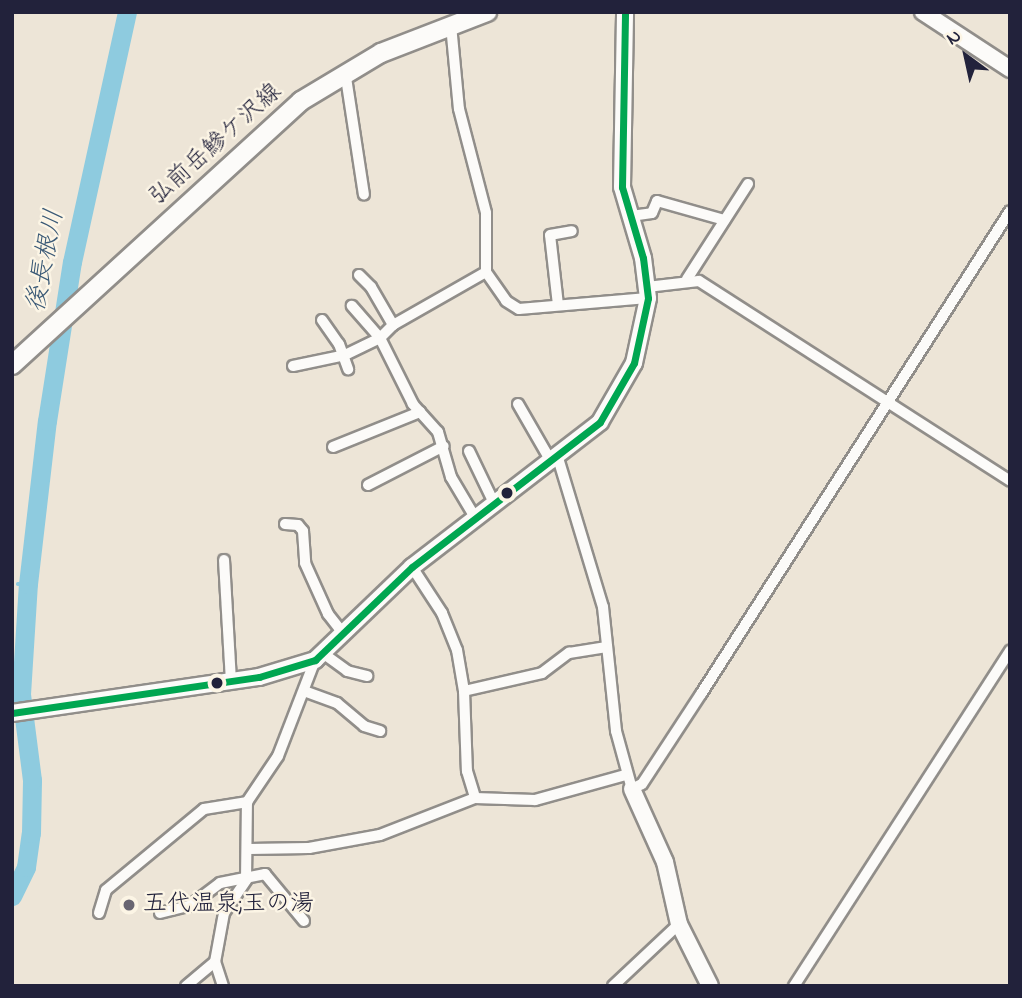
<!DOCTYPE html>
<html>
<head>
<meta charset="utf-8">
<style>
	body { margin:0 }
	#map { position:relative; width:1022px; height:998px; overflow:hidden; background:#ede5d7; font-family:"Indie Flower","Klee One",sans-serif }
	div>[style] { position:absolute }
	.stream>* { height:3.5px; margin:-1.75px; padding:0 1.75px; transform-origin:1.75px; border-radius:1.75px; background:#8ecbdf }
	.river>* { height:19px; margin:-9.5px; padding:0 9.5px; transform-origin:9.5px; border-radius:9.5px; background:#8ecbdf }
	.roads { filter:drop-shadow(2px 0 #918e8a) drop-shadow(-2px 0 #918e8a) drop-shadow(0 2px #918e8a) drop-shadow(0 -2px #918e8a) }
	.street>* { height:10px; margin:-5px; padding:0 5px; transform-origin:5px; border-radius:5px; background:#fcfbf9 }
	.secondary>* { height:16px; margin:-8px; padding:0 8px; transform-origin:8px; border-radius:8px; background:#fcfbf9 }
	.primary>* { height:18px; margin:-9px; padding:0 9px; transform-origin:9px; border-radius:9px; background:#fcfbf9 }
	.bus-1>* { height:7px; margin:-3.5px; padding:0 3.5px; transform-origin:3.5px; border-radius:3.5px; background:#00a651 }
	.dots>* { width:19px; height:19px; translate:-50% -50%; box-sizing:border-box; border:4px solid #fcf5e5; border-radius:50% }
	span { translate:-50% -50%; white-space:nowrap; text-align:center; line-height:1.15; -webkit-text-stroke:5px #fcf5e5; paint-order:stroke }
	.street-label { font-size:24px; color:#22223b }
	.poi-label { font-size:24px; color:#22223b }
	.left { translate:0 -50%; text-align:left }
	.water-label { font-size:26px; color:#3a5976; font-style:italic }
	.frame { position:absolute; inset:0; border:14px solid #22223b; pointer-events:none }
	.north { position:absolute; left:931px; top:21px; width:70px; height:70px; -webkit-text-stroke:5px #fcf5e5; paint-order:stroke; rotate:327deg; font-size:19px; font-weight:700; line-height:28px; text-align:center; color:#22223b }
	.north::after { content:''; display:block; margin:auto; width:24px; height:32px; background:#22223b; clip-path:polygon(50% 0,100% 100%,50% 72%,0 100%) }
</style>
</head>
<body>
<div id="map">
	<div class="stream">
		<i style="left:18px;top:584px;width:10px"></i>
	</div>
	<div class="river">
		<i style="left:12px;top:896px;width:32px;rotate:-64deg"></i>
		<i style="left:26px;top:867px;width:34px;rotate:-82deg"></i>
		<i style="left:31px;top:833px;width:53px;rotate:-88.9deg"></i>
		<i style="left:32px;top:780px;width:87px;rotate:-97.3deg"></i>
		<i style="left:21px;top:694px;width:110px;rotate:-86.4deg"></i>
		<i style="left:28px;top:584px;width:164px;rotate:-83.4deg"></i>
		<i style="left:47px;top:421px;width:161px;rotate:-81.1deg"></i>
		<i style="left:72px;top:262px;width:256px;rotate:-77.6deg"></i>
	</div>
	<div class="roads">
		<div class="street">
			<i style="left:451px;top:25px;width:84px;rotate:84.6deg"></i>
			<i style="left:459px;top:109px;width:107px;rotate:75.4deg"></i>
			<i style="left:486px;top:213px;width:59px;rotate:90deg"></i>
			<i style="left:486px;top:272px;width:35px;rotate:55deg"></i>
			<i style="left:506px;top:301px;width:15px;rotate:32deg"></i>
			<i style="left:519px;top:309px;width:129px;rotate:-4.9deg"></i>
			<i style="left:345px;top:71px;width:125px;rotate:81.3deg"></i>
			<i style="left:631px;top:216px;width:21px;rotate:-8deg"></i>
			<i style="left:652px;top:213px;width:13px;rotate:-67deg"></i>
			<i style="left:657px;top:201px;width:70px;rotate:15.8deg"></i>
			<i style="left:359px;top:275px;width:17px;rotate:45deg"></i>
			<i style="left:371px;top:287px;width:44px;rotate:59.9deg"></i>
			<i style="left:687px;top:279px;width:113px;rotate:-57.3deg"></i>
			<i style="left:647px;top:287px;width:52px;rotate:-6.6deg"></i>
			<i style="left:699px;top:281px;width:370px;rotate:32.7deg"></i>
			<i style="left:558px;top:305px;width:70px;rotate:-96.5deg"></i>
			<i style="left:550px;top:235px;width:22px;rotate:-10deg"></i>
			<i style="left:322px;top:320px;width:29px;rotate:55deg"></i>
			<i style="left:339px;top:344px;width:27px;rotate:70deg"></i>
			<i style="left:293px;top:366px;width:53px;rotate:-11.9deg"></i>
			<i style="left:345px;top:355px;width:39px;rotate:-26deg"></i>
			<i style="left:380px;top:338px;width:43px;rotate:-131.2deg"></i>
			<i style="left:518px;top:404px;width:68px;rotate:60deg"></i>
			<i style="left:333px;top:447px;width:94px;rotate:-21.9deg"></i>
			<i style="left:469px;top:451px;width:60px;rotate:64.3deg"></i>
			<i style="left:558px;top:458px;width:156px;rotate:73.2deg"></i>
			<i style="left:603px;top:607px;width:125px;rotate:84deg"></i>
			<i style="left:616px;top:731px;width:60px;rotate:74.6deg"></i>
			<i style="left:632px;top:789px;width:11px;rotate:-27deg"></i>
			<i style="left:642px;top:784px;width:108px;rotate:-56.8deg"></i>
			<i style="left:701px;top:694px;width:573px;rotate:-57.39deg"></i>
			<i style="left:368px;top:485px;width:85px;rotate:-27.2deg"></i>
			<i style="left:476px;top:519px;width:49px;rotate:-120.8deg"></i>
			<i style="left:451px;top:477px;width:47px;rotate:-106.1deg"></i>
			<i style="left:438px;top:432px;width:38px;rotate:-132deg"></i>
			<i style="left:413px;top:404px;width:74px;rotate:-116.6deg"></i>
			<i style="left:380px;top:338px;width:18px;rotate:-45deg"></i>
			<i style="left:393px;top:325px;width:107px;rotate:-29.7deg"></i>
			<i style="left:285px;top:524px;width:13px;rotate:4deg"></i>
			<i style="left:298px;top:525px;width:8px;rotate:50deg"></i>
			<i style="left:303px;top:531px;width:32px;rotate:86deg"></i>
			<i style="left:305px;top:563px;width:56px;rotate:65.7deg"></i>
			<i style="left:328px;top:614px;width:24px;rotate:52deg"></i>
			<i style="left:224px;top:560px;width:122px;rotate:86.7deg"></i>
			<i style="left:412px;top:567px;width:55px;rotate:56.9deg"></i>
			<i style="left:442px;top:613px;width:40px;rotate:68deg"></i>
			<i style="left:457px;top:650px;width:42px;rotate:80.3deg"></i>
			<i style="left:464px;top:691px;width:80px;rotate:87.9deg"></i>
			<i style="left:467px;top:771px;width:28px;rotate:73deg"></i>
			<i style="left:324px;top:654px;width:29px;rotate:36deg"></i>
			<i style="left:347px;top:671px;width:21px;rotate:14deg"></i>
			<i style="left:304px;top:691px;width:35px;rotate:20deg"></i>
			<i style="left:337px;top:703px;width:35px;rotate:40deg"></i>
			<i style="left:364px;top:726px;width:17px;rotate:17deg"></i>
			<i style="left:464px;top:691px;width:80px;rotate:-13deg"></i>
			<i style="left:542px;top:673px;width:34px;rotate:-37deg"></i>
			<i style="left:569px;top:653px;width:38px;rotate:-9deg"></i>
			<i style="left:249px;top:849px;width:60px;rotate:-1deg"></i>
			<i style="left:309px;top:848px;width:72px;rotate:-10.4deg"></i>
			<i style="left:380px;top:835px;width:102px;rotate:-21.3deg"></i>
			<i style="left:475px;top:798px;width:60px;rotate:1.9deg"></i>
			<i style="left:535px;top:800px;width:93px;rotate:-15.5deg"></i>
			<i style="left:99px;top:913px;width:24px;rotate:-73deg"></i>
			<i style="left:106px;top:890px;width:127px;rotate:-39.6deg"></i>
			<i style="left:204px;top:809px;width:44px;rotate:-9.2deg"></i>
			<i style="left:160px;top:913px;width:32px;rotate:-14deg"></i>
			<i style="left:191px;top:905px;width:36px;rotate:-37deg"></i>
			<i style="left:220px;top:883px;width:46px;rotate:-11.3deg"></i>
			<i style="left:265px;top:874px;width:61px;rotate:50.3deg"></i>
			<i style="left:186px;top:986px;width:38px;rotate:-40deg"></i>
			<i style="left:223px;top:986px;width:25px;rotate:-108deg"></i>
			<i style="left:215px;top:962px;width:50px;rotate:-79.6deg"></i>
			<i style="left:224px;top:913px;width:40px;rotate:-56deg"></i>
			<i style="left:246px;top:880px;width:78px;rotate:-89.3deg"></i>
			<i style="left:247px;top:802px;width:55px;rotate:-56deg"></i>
			<i style="left:278px;top:756px;width:103px;rotate:-68.9deg"></i>
			<i style="left:613px;top:986px;width:91px;rotate:-43.2deg"></i>
			<i style="left:794px;top:986px;width:399px;rotate:-57.2deg"></i>
		</div>
		<div class="secondary">
			<i style="left:923px;top:12px;width:104px;rotate:33.2deg"></i>
			<i style="left:12px;top:713px;width:250px;rotate:-8.3deg"></i>
			<i style="left:259px;top:677px;width:59px;rotate:-16.9deg"></i>
			<i style="left:315px;top:660px;width:134px;rotate:-43.8deg"></i>
			<i style="left:412px;top:567px;width:237px;rotate:-37.6deg"></i>
			<i style="left:600px;top:422px;width:68px;rotate:-60deg"></i>
			<i style="left:634px;top:363px;width:66px;rotate:-77.8deg"></i>
			<i style="left:648px;top:298px;width:40px;rotate:-97.1deg"></i>
			<i style="left:643px;top:258px;width:74px;rotate:-106.5deg"></i>
			<i style="left:622px;top:187px;width:175px;rotate:-89deg"></i>
			<i style="left:632px;top:789px;width:80px;rotate:65.7deg"></i>
			<i style="left:665px;top:862px;width:64px;rotate:77.3deg"></i>
			<i style="left:679px;top:924px;width:69px;rotate:63.4deg"></i>
		</div>
		<div class="primary">
			<i style="left:12px;top:365px;width:391px;rotate:-42.4deg"></i>
			<i style="left:301px;top:101px;width:93px;rotate:-31deg"></i>
			<i style="left:381px;top:53px;width:114px;rotate:-21.1deg"></i>
		</div>
	</div>
	<div class="bus-1">
		<i style="left:12px;top:713px;width:250px;rotate:-8.3deg"></i>
		<i style="left:259px;top:677px;width:59px;rotate:-16.9deg"></i>
		<i style="left:315px;top:660px;width:134px;rotate:-43.8deg"></i>
		<i style="left:412px;top:567px;width:237px;rotate:-37.6deg"></i>
		<i style="left:600px;top:422px;width:68px;rotate:-60deg"></i>
		<i style="left:634px;top:363px;width:66px;rotate:-77.8deg"></i>
		<i style="left:648px;top:298px;width:40px;rotate:-97.1deg"></i>
		<i style="left:643px;top:258px;width:74px;rotate:-106.5deg"></i>
		<i style="left:622px;top:187px;width:175px;rotate:-89deg"></i>
	</div>
	<div class="dots">
		<i style="left:507px;top:493px;background:#22223b"></i>
		<i style="left:217px;top:683px;background:#22223b"></i>
		<i style="left:129px;top:905px;background:#696672"></i>
	</div>
	<div class="street-label">
		<span style="left:216px;top:145px;rotate:-42deg">弘前岳鰺ケ沢線</span>
	</div>
	<div class="poi-label">
		<span class="left" style="left:143px;top:905px">五代温泉;玉の湯</span>
	</div>
	<div class="water-label">
		<span style="left:47px;top:261px;rotate:-79deg">後長根川</span>
	</div>
	<div class="frame"></div>
	<div class="north">N</div>
</div>
</body>
</html>
